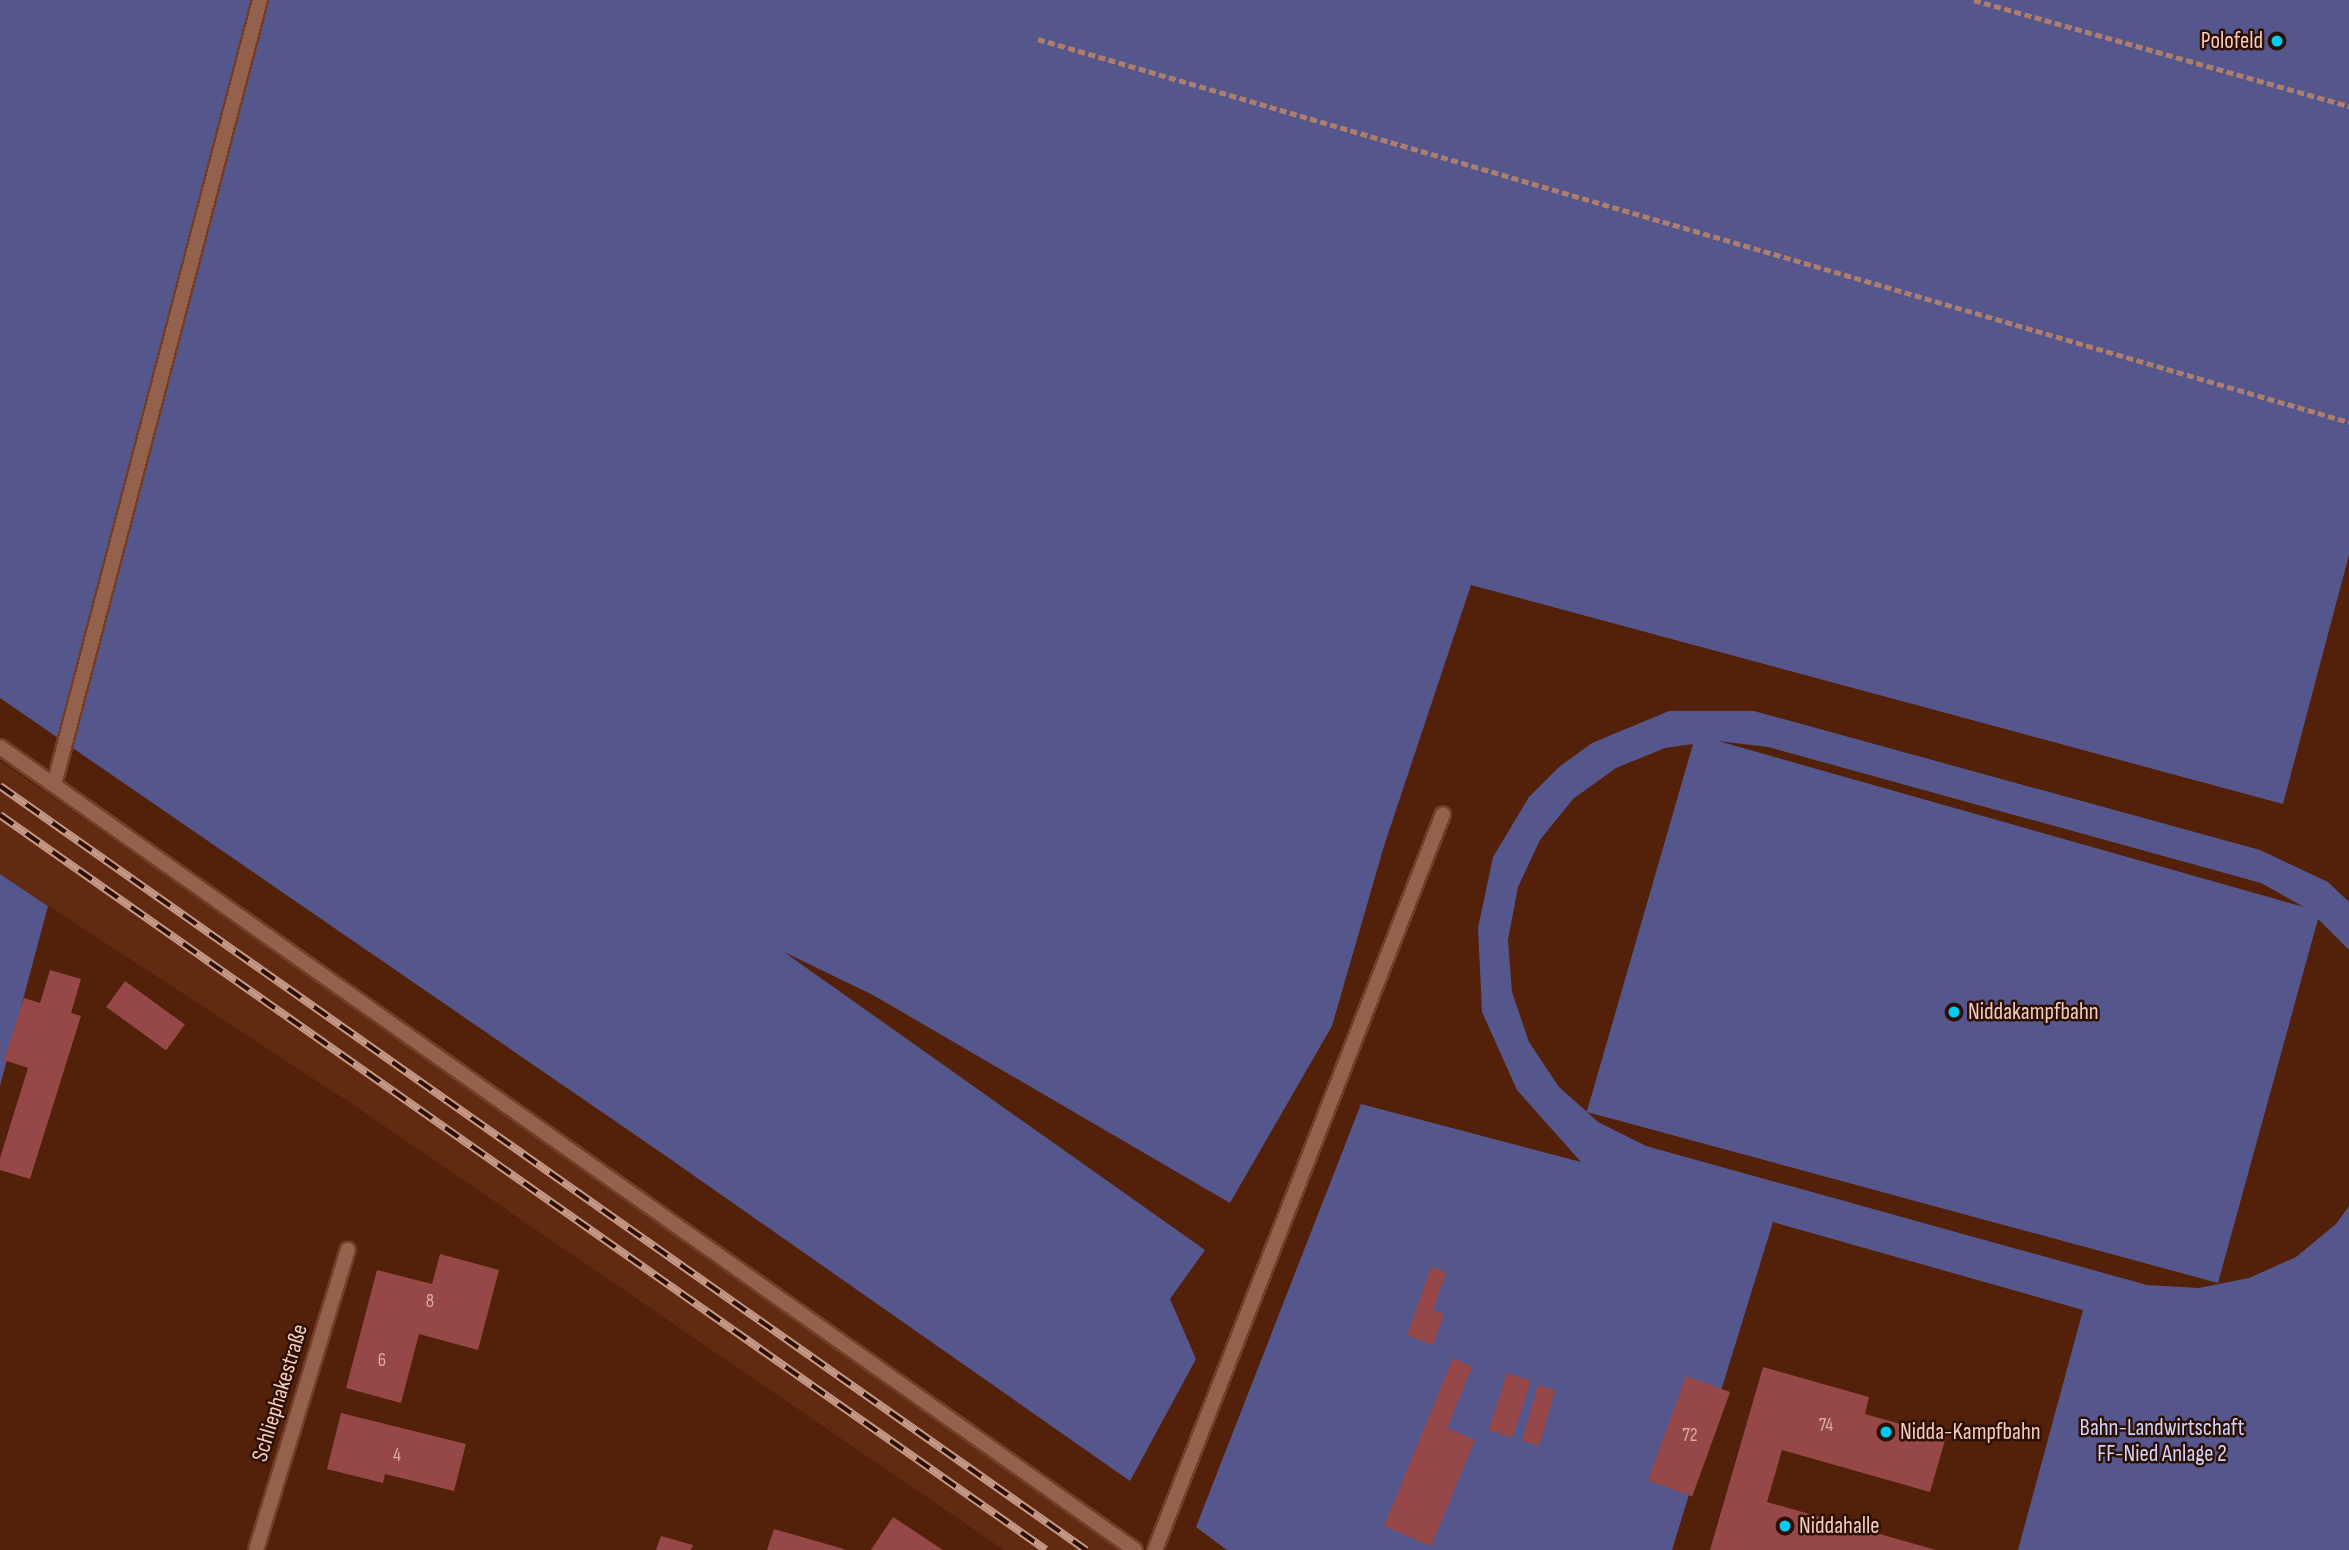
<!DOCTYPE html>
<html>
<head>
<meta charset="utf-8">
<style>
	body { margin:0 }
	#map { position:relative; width:2349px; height:1550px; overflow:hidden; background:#532009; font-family:"Sofia Sans Condensed",sans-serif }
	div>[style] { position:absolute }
	.built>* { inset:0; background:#622a10 }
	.green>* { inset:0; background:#55568c }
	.building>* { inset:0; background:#964747; transform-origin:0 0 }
	.path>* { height:4.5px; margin-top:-2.25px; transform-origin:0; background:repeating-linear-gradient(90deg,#ac7e6b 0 7px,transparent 0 10.5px) }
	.roads { filter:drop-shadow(2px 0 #713f29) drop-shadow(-2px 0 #713f29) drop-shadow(0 2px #713f29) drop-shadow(0 -2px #713f29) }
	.lane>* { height:14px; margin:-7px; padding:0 7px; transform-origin:7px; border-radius:7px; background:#94614c }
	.street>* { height:14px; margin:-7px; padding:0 7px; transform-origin:7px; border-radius:7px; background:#94614c }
	.rail>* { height:8px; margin-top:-4px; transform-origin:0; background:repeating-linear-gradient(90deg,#2d1005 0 16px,#c59987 0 32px); box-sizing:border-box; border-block:2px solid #c59987 }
	.dots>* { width:19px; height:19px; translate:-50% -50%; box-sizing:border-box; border:4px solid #2d1005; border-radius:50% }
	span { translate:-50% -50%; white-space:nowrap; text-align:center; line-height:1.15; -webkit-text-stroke:5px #2d1005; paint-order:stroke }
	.number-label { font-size:19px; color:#dfaca0 }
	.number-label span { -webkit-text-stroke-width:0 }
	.poi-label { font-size:23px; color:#f7cdbd }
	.right { translate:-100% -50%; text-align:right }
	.left { translate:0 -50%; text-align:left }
	.street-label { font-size:23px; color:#f7cdbd }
	.park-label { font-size:23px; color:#d2d5fc }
</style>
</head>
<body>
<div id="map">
	<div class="built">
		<i style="clip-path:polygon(0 761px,68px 808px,1130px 1550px,1004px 1550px,358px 1108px,0 874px)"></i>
	</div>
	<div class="green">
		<i style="clip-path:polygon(0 0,2349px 0,2349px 555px,2283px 804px,1471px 585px,1384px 846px,1332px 1026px,1230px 1203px,873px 995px,784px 952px,1205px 1250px,1170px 1299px,1196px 1359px,1130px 1481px,663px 1154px,0 698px)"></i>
		<i style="clip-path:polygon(evenodd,1669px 711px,1754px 711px,2260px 850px,2328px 882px,2349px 902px,2349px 950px,2318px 919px,2218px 1283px,1587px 1112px,1598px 1122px,1646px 1146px,2147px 1285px,2199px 1288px,2249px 1278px,2296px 1257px,2336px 1224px,2349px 1206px,2349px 1550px,2018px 1550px,2083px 1310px,1773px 1222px,1672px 1550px,1227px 1550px,1196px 1527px,1361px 1104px,1581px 1162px,1517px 1090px,1482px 1012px,1478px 928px,1493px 857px,1529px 797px,1559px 767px,1592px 743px,1669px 711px,1718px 741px,1768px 747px,2261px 883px,2304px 907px,1718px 741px,1669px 711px,1693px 744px,1587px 1111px,1586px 1111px,1559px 1087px,1529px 1042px,1512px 992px,1508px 940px,1518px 887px,1540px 840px,1573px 799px,1616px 768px,1665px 748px,1693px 744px)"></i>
		<i style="clip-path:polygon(0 874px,48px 906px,0 1086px)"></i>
	</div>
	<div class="building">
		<i style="clip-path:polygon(50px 970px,81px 979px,71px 1013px,81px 1016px,30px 1179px,0 1170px,0 1158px,28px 1068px,4px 1060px,24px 998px,40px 1003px)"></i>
		<i style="left:125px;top:981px;width:74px;height:32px;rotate:36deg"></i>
		<i style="clip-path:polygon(440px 1254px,499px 1270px,478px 1350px,419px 1334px,401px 1403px,346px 1388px,377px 1270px,432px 1284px)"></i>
		<i style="clip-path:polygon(1431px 1267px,1446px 1272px,1433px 1310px,1444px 1314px,1433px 1345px,1407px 1335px)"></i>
		<i style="clip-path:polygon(1453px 1358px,1472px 1367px,1447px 1428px,1475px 1440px,1431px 1546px,1384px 1526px)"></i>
		<i style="clip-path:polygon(1763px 1367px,1869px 1397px,1865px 1414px,1946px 1437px,1930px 1492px,1782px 1450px,1767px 1502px,1936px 1550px,1710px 1550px)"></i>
		<i style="left:1507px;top:1373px;width:25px;height:60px;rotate:18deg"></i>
		<i style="left:1686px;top:1376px;width:47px;height:111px;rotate:20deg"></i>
		<i style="left:1538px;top:1385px;width:18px;height:58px;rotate:16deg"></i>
		<i style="clip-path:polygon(341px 1413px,466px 1444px,454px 1491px,385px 1474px,383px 1483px,327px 1469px)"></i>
		<i style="clip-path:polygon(893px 1517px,943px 1550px,871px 1550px)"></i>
		<i style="clip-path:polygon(774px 1529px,844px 1549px,844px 1550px,767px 1550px)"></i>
		<i style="clip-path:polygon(661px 1536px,693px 1545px,691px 1550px,656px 1550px)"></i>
	</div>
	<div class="path">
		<i style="left:1974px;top:0;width:390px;rotate:15.8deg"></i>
		<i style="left:1038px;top:39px;width:1366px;rotate:16.29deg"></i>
	</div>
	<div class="roads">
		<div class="lane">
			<i style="left:0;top:747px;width:1390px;rotate:35.28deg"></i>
			<i style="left:54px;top:785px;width:812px;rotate:-75.3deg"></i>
			<i style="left:1155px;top:1550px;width:790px;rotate:-68.63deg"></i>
		</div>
		<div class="street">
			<i style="left:256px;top:1550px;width:314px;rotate:-73deg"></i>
		</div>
	</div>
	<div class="rail">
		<i style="left:0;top:786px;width:1328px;rotate:35.13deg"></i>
		<i style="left:0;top:815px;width:1278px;rotate:35.09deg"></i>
	</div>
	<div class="dots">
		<i style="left:2277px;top:41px;background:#03cbf9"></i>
		<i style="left:1954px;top:1012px;background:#03cbf9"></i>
		<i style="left:1886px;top:1432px;background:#03cbf9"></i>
		<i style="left:1785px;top:1526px;background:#03cbf9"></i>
	</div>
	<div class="number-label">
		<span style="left:430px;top:1302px">8</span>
		<span style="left:382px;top:1361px">6</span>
		<span style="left:1826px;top:1426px">74</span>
		<span style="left:1690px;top:1436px">72</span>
		<span style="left:397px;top:1456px">4</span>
	</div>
	<div class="poi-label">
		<span class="right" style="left:2263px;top:41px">Polofeld</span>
		<span class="left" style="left:1968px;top:1012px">Niddakampfbahn</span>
		<span class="left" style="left:1900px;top:1432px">Nidda-Kampfbahn</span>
		<span class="left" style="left:1799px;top:1526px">Niddahalle</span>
	</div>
	<div class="street-label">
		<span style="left:280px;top:1393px;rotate:-73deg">Schliephakestraße</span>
	</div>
	<div class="park-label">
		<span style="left:2162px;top:1441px">Bahn-Landwirtschaft<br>FF-Nied Anlage 2</span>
	</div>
</div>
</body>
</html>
